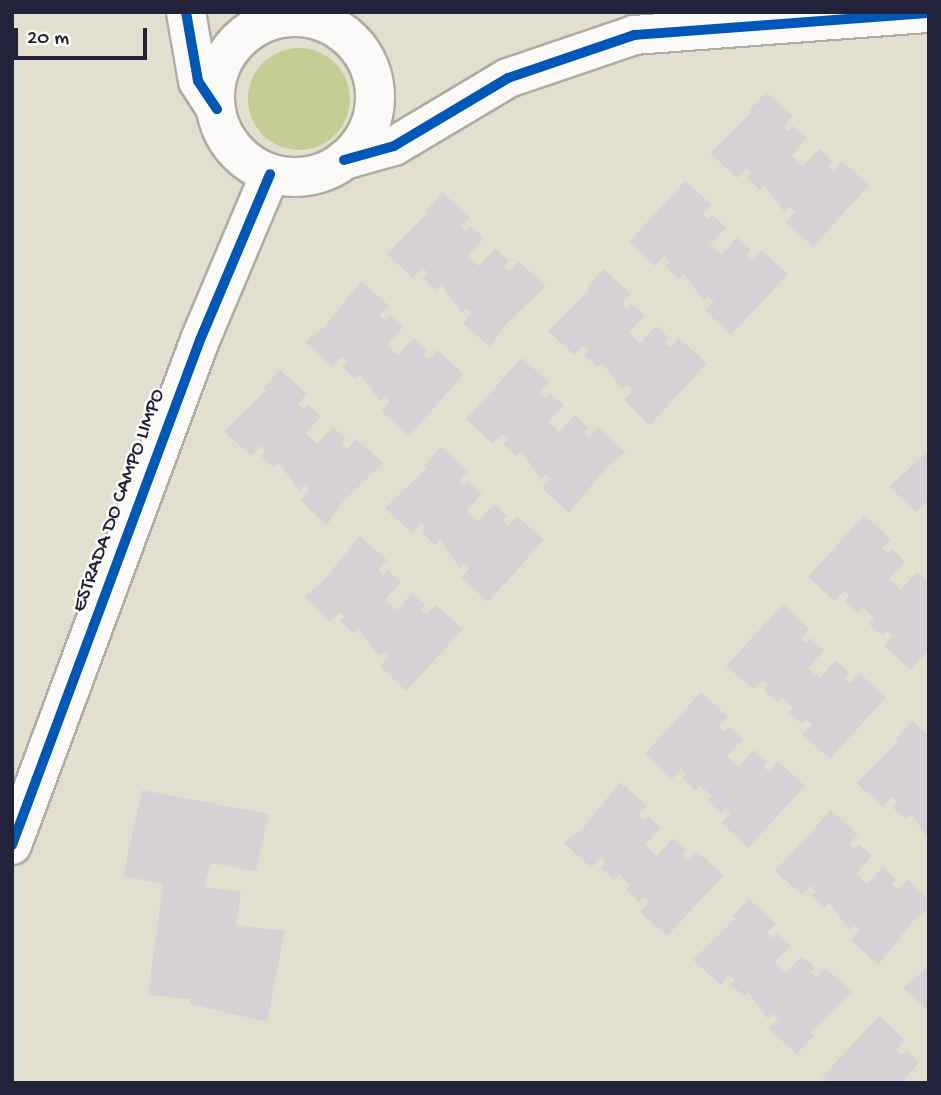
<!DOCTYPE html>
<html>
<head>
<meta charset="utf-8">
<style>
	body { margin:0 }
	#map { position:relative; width:941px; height:1095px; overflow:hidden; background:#e2dfce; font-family:"Gochi Hand",sans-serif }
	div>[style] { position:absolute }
	.green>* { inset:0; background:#c3cd94 }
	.round { border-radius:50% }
	.building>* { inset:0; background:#d7d1d6 }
	.roads { filter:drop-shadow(2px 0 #aeaca4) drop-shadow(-2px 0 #aeaca4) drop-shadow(0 2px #aeaca4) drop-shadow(0 -2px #aeaca4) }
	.minor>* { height:38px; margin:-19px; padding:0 19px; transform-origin:19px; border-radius:19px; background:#fbfaf8 }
	.minor>.ring { margin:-19px; padding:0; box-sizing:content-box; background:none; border:38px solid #fbfaf8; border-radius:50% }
	.cycleway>* { height:10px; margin:-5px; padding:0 5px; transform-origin:5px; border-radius:5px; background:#0057b8 }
	span { translate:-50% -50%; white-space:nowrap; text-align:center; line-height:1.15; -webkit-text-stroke:5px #fdfcf7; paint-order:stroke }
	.street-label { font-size:21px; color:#22223b }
	.frame { position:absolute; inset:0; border:14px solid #22223b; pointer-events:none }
	.scale { position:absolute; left:14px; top:28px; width:133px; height:32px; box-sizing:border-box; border:4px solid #22223b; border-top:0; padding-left:9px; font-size:21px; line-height:24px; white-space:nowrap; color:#22223b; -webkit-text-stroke:5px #fdfcf7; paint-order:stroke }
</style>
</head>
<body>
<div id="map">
	<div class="green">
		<i class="round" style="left:248px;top:48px;width:102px;height:102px"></i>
	</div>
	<div class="building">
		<i style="clip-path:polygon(766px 92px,793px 116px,784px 126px,789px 131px,793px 126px,807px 138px,792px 155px,803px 166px,819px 149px,832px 161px,828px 165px,833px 171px,842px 161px,869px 185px,813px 247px,786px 222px,795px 212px,789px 207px,785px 213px,765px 185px,760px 190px,747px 178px,751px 172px,746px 168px,737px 178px,710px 153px,752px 112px,749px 110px)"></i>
		<i style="clip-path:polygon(685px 181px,712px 205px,703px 214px,708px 220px,712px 215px,726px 227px,710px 245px,722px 255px,737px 237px,751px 249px,747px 255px,752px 259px,761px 250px,788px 274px,731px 335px,705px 311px,714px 301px,708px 296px,704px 301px,683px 273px,679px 279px,665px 266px,670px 262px,664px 256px,655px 266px,629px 242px)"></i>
		<i style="clip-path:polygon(442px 192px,470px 217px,461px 226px,466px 232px,471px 226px,484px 238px,468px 256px,479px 266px,495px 249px,509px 261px,504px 266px,510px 271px,518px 261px,546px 286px,504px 326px,490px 347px,463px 323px,472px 313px,466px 308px,462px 313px,441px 285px,436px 290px,423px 278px,428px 273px,422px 268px,413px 278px,387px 254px,428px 213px,426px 211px)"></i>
		<i style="clip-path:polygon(603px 269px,631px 294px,622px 304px,627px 309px,631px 304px,645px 315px,629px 333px,640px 343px,656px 326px,669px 338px,665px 343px,670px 348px,679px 338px,707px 363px,650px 425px,624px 400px,633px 390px,627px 385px,622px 389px,602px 363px,597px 367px,584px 355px,589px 350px,583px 346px,574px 355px,548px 331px,589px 290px,587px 288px)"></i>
		<i style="clip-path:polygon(361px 281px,389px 306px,379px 315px,385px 320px,390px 315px,403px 327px,387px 345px,398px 355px,414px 338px,427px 350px,423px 355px,428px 360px,437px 350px,464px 374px,409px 436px,381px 411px,390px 401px,385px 397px,380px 401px,360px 374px,355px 379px,342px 367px,347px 362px,341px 357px,332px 367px,305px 342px,324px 327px)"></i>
		<i style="clip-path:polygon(522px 358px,549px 382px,540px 392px,546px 397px,550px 393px,564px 405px,548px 422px,559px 432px,575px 415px,588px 427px,584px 432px,589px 437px,598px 427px,626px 452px,606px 468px,569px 513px,542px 488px,551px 478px,545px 474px,541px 479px,521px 451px,516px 456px,503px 444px,508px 439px,502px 434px,493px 444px,466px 419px)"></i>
		<i style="clip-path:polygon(280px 370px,307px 394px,298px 404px,303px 409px,308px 404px,321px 416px,306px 433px,317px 444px,333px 427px,346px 439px,342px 443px,347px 449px,356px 439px,383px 463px,341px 504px,327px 525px,300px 500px,309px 490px,304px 485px,299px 491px,279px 463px,274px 468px,261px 456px,266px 451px,260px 446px,251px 456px,224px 431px,266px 391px,263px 388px)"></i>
		<i style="clip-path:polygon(441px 447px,468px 471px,459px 481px,464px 486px,468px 481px,482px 493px,467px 511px,478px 521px,494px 504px,507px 516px,503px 521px,508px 526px,517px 516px,544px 540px,488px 602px,461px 577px,470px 568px,464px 563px,460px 568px,440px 540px,435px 545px,422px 533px,426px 528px,421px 523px,412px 533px,385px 508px,427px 468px,424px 466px)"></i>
		<i style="clip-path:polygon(929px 450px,929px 506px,925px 502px,916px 512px,889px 487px)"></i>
		<i style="clip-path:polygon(864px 515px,891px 539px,882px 549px,888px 554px,892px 549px,905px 562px,889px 579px,901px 590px,917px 572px,929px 583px,928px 651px,911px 670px,884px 646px,893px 636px,887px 630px,883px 636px,869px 624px,874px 618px,863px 608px,858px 613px,845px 601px,849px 596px,844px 591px,835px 601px,808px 577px)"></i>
		<i style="clip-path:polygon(360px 536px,387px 560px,378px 570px,383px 575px,387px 570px,401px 582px,385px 600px,397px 610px,412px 593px,426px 605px,421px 610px,427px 614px,436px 605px,463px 629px,406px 691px,380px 666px,389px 656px,383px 652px,379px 656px,358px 629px,354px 634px,340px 621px,345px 617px,339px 612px,330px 622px,304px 597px,323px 581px)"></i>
		<i style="clip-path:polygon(783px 604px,809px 629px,801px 638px,806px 643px,810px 638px,824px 650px,808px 668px,820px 678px,836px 660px,849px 673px,844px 678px,850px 683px,859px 673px,886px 697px,830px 759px,802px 734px,812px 725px,806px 720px,802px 724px,788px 712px,793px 708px,782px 697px,777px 702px,764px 690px,768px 685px,763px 680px,753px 689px,726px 666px)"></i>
		<i style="clip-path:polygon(701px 692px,728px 717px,719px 727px,725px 732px,729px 727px,743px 739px,727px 756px,739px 767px,754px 750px,768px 762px,763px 767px,769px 771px,778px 761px,805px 786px,748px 848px,721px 823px,731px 813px,725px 808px,721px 813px,707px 801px,712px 796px,700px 786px,695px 790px,682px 778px,687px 774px,681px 769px,672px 779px,645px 754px)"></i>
		<i style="clip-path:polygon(912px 721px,929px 736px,929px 840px,911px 814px,906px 819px,892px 807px,897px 802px,891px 797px,883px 807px,856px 783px,898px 742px,895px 740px)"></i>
		<i style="clip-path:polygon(620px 782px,647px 806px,638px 816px,644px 820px,648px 816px,661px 828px,645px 845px,657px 856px,673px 838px,686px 851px,682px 855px,687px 860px,696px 851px,724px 875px,667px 936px,640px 912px,650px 902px,644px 897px,639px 902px,626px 890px,630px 885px,619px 874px,614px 880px,601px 868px,605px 862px,600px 858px,591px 868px,564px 843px,584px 827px)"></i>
		<i style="clip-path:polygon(142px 790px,269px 814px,256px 871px,211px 863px,204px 887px,241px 892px,236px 925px,285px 931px,267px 1022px,190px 1004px,190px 999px,148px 995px,163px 884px,123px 876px)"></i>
		<i style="clip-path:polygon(831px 810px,858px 835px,849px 844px,854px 849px,859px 844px,872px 856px,856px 874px,867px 884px,883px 867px,896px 879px,892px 884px,898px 889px,907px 879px,929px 899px,929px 909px,915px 919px,878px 965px,851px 940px,860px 930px,854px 926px,850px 930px,829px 903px,825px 908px,811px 896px,816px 891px,810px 886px,802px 895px,775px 871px)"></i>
		<i style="clip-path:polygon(749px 899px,776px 923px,767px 933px,773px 938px,777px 933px,791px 945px,775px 962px,786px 973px,802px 956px,815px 968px,811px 972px,816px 978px,825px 968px,853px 992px,811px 1033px,814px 1035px,797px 1054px,769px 1029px,778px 1019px,773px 1014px,768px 1019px,748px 992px,744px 996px,730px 985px,735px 979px,729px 975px,721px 985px,693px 960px,735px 919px,732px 917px)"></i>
		<i style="clip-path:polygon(929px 966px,929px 1011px,903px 988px)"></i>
		<i style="clip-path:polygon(879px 1016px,905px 1040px,896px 1050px,902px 1055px,907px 1051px,920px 1062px,904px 1079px,908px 1083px,828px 1083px,822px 1077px)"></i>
	</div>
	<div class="roads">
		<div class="minor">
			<i style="left:186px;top:12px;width:70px;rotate:80.1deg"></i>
			<i style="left:198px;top:81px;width:30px;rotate:57deg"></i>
			<i class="ring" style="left:215px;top:17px;width:122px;height:122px"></i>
			<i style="left:344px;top:160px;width:52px;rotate:-15.6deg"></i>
			<i style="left:394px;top:146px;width:133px;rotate:-30.8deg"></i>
			<i style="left:508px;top:78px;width:133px;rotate:-18.8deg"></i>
			<i style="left:634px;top:35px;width:296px;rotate:-4.3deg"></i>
			<i style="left:12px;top:845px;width:539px;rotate:-69.58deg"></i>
			<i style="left:200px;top:340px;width:180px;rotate:-67.1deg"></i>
		</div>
	</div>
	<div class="cycleway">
		<i style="left:186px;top:12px;width:70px;rotate:80.1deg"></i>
		<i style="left:198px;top:81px;width:34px;rotate:56deg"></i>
		<i style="left:344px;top:160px;width:52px;rotate:-15.6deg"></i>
		<i style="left:394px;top:146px;width:133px;rotate:-30.8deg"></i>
		<i style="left:508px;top:78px;width:133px;rotate:-18.8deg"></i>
		<i style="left:634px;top:35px;width:296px;rotate:-4.3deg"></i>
		<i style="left:12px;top:845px;width:539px;rotate:-69.58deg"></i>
		<i style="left:200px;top:340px;width:180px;rotate:-67.1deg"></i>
	</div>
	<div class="street-label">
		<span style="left:120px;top:501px;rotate:-70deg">ESTRADA DO CAMPO LIMPO</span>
	</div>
	<div class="frame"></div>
	<div class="scale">20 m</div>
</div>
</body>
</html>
